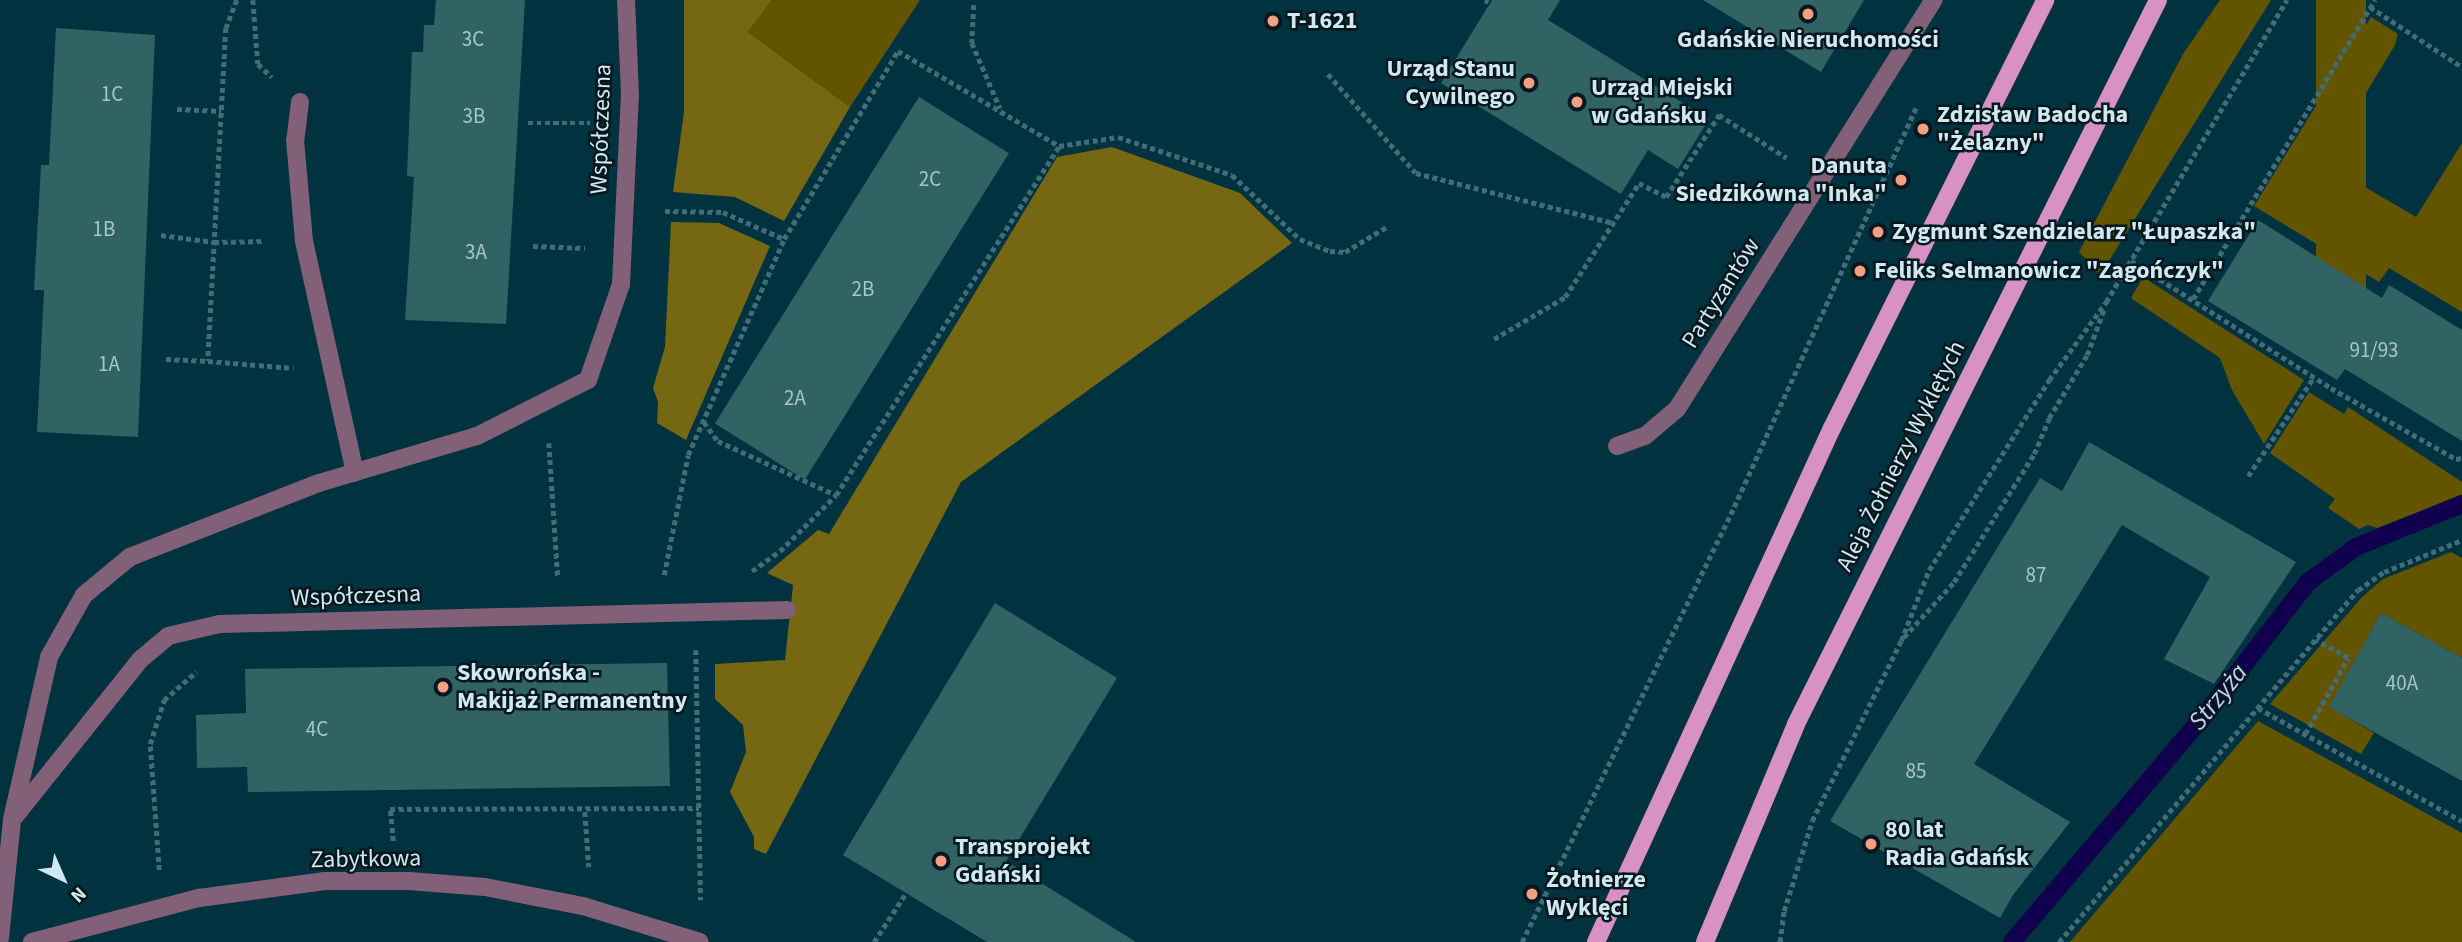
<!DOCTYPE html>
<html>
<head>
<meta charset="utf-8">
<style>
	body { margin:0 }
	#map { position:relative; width:2462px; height:942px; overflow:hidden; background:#00333f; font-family:"Source Sans 3",sans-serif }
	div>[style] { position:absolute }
	.green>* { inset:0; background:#635500; transform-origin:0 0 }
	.forest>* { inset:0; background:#766712 }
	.stream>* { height:18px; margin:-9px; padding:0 9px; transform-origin:9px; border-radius:9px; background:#11004d }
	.building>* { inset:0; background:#316264; transform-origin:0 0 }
	.path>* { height:4.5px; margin-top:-2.25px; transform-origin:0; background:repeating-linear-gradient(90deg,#426c77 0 5px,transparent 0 8.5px) }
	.minor>* { height:18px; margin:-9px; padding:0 9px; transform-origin:9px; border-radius:9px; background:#826078 }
	.major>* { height:18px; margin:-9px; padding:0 9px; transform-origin:9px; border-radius:9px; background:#d791c2 }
	.dots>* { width:19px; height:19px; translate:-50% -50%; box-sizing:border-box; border:4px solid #06181e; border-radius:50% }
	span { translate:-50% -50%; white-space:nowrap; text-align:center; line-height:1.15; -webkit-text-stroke:5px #06181e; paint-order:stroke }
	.number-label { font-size:21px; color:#a8c6cc }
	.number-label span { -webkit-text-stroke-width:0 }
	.poi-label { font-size:24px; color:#d0e8ef; font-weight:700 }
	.left { translate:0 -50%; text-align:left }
	.right { translate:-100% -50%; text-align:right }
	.street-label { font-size:24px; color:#d0e8ef }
	.water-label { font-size:26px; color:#c7cefa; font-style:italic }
	.north { position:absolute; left:28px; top:844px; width:70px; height:70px; -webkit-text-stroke:5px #06181e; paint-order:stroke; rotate:136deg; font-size:19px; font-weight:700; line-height:28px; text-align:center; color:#d0e8ef }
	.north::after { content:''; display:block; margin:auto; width:24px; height:32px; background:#d0e8ef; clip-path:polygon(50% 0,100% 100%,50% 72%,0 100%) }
</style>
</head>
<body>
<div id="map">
	<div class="green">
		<i style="clip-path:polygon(772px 0,920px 0,850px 107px,748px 32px)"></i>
		<i style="clip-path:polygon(2220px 0,2271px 0,2100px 275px,2079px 252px,2183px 54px)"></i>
		<i style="left:2316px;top:0;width:50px;height:307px"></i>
		<i style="clip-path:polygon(2371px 17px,2398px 34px,2395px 45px,2324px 163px,2416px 217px,2462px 143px,2462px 312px,2389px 268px,2379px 282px,2254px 206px)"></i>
		<i style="clip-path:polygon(2143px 277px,2304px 380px,2264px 444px,2232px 390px,2220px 358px,2131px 298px)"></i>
		<i style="clip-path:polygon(2309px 392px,2344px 414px,2348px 407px,2462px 482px,2462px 495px,2377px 528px,2368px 525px,2359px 529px,2328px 508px,2335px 499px,2270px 453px)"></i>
		<i style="clip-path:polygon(2451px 552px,2462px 558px,2462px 658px,2381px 613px,2330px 707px,2374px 733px,2361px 754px,2270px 704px,2362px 597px,2383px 579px)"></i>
		<i style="clip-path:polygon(2258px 721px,2462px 833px,2462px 942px,2070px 942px)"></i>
	</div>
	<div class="forest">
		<i style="clip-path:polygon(684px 0,772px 0,748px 32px,850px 107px,784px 221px,735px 197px,673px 192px,684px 112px)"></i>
		<i style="clip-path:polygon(1112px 147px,1240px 193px,1292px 243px,961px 482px,766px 854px,754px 849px,754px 837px,730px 792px,746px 752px,743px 725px,715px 699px,715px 664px,785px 660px,793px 585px,767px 573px,818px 530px,829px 534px,1057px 157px)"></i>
		<i style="clip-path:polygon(671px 222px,719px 223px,770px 246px,686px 440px,657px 423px,658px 402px,653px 388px,665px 347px)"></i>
	</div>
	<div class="stream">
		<i style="left:2012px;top:942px;width:308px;rotate:-49.7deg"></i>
		<i style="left:2211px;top:707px;width:158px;rotate:-52.2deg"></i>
		<i style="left:2308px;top:582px;width:59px;rotate:-36.1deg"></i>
		<i style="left:2356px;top:547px;width:114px;rotate:-22.1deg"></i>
	</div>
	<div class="building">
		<i style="clip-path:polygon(436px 0,525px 0,506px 324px,405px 320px,414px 177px,407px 176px,412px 52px,423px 52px,424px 25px,434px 25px)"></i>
		<i style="clip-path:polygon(1492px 0,1560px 0,1548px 20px,1709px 119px,1678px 169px,1648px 150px,1621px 194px,1441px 83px)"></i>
		<i style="clip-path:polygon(1703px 0,1864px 0,1821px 72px)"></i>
		<i style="clip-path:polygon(56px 28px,155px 35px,138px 437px,37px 432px,44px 290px,34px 290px,41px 165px,49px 165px)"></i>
		<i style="left:919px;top:97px;width:106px;height:385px;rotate:32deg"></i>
		<i style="clip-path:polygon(2258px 220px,2382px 298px,2389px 285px,2462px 330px,2462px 441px,2345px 369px,2337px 380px,2208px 301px)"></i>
		<i style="clip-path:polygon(2089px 442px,2296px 562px,2214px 684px,2164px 659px,2210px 577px,2122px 525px,1974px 764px,2070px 822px,2013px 895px,2000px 918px,1830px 821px,2040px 478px,2062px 491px)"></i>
		<i style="clip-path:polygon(995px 603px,1117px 678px,1006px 861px,1136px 942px,987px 942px,843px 855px)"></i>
		<i style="clip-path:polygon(2381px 613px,2462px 658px,2462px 781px,2329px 707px)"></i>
		<i style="clip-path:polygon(667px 663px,670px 786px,248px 792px,247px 767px,197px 768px,196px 715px,246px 713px,245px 669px)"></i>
	</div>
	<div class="path">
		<i style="left:237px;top:0;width:30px;rotate:111deg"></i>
		<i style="left:226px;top:28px;width:333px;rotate:93.1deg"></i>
		<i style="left:208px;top:361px;width:86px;rotate:4.7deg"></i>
		<i style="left:253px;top:0;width:64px;rotate:85.5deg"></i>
		<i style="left:258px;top:64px;width:19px;rotate:43deg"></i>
		<i style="left:1485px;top:0;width:4px;rotate:27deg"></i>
		<i style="left:974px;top:5px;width:38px;rotate:93deg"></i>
		<i style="left:972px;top:43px;width:71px;rotate:66.7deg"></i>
		<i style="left:2370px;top:7px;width:110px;rotate:33.1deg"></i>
		<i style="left:1328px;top:74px;width:132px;rotate:48.4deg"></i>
		<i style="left:1416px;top:173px;width:203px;rotate:14.2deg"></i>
		<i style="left:177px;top:109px;width:44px;rotate:2.6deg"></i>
		<i style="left:528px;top:123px;width:62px"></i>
		<i style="left:665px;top:211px;width:58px;rotate:1deg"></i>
		<i style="left:723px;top:212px;width:67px;rotate:23.9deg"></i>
		<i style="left:161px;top:235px;width:53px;rotate:7.5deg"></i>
		<i style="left:214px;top:242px;width:51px;rotate:-1.1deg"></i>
		<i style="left:533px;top:246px;width:52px;rotate:2.2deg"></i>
		<i style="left:2131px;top:261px;width:237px;rotate:32.4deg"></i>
		<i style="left:2331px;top:388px;width:144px;rotate:29.6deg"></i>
		<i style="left:2456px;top:459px;width:6px;rotate:-9deg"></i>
		<i style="left:2193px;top:299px;width:350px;rotate:-58.7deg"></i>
		<i style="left:1494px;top:339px;width:82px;rotate:-30.6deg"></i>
		<i style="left:1565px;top:297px;width:136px;rotate:-57deg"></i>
		<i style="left:1639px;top:183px;width:30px;rotate:27deg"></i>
		<i style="left:1666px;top:197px;width:98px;rotate:-57.1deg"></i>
		<i style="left:1719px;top:115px;width:80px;rotate:32.3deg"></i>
		<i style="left:166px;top:359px;width:42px;rotate:2.7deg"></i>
		<i style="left:704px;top:422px;width:24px;rotate:54deg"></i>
		<i style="left:718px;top:441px;width:130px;rotate:24.6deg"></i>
		<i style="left:549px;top:443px;width:134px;rotate:86.2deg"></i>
		<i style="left:2248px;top:476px;width:119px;rotate:-56.3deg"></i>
		<i style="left:752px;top:571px;width:34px;rotate:-36deg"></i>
		<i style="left:780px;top:551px;width:79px;rotate:-45deg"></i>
		<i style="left:836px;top:495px;width:414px;rotate:-57.4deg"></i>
		<i style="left:664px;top:575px;width:122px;rotate:-78.7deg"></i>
		<i style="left:688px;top:455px;width:236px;rotate:-66deg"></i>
		<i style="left:784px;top:239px;width:220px;rotate:-58.8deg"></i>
		<i style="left:898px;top:51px;width:187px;rotate:30.5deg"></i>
		<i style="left:1059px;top:146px;width:60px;rotate:-8.7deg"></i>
		<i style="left:1118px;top:137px;width:120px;rotate:18.4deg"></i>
		<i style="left:1232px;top:175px;width:93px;rotate:43.3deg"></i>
		<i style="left:1300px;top:239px;width:32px;rotate:22deg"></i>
		<i style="left:1330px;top:251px;width:15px;rotate:4deg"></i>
		<i style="left:1345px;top:252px;width:50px;rotate:-31.2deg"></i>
		<i style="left:1904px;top:637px;width:74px;rotate:-47.7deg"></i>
		<i style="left:1954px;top:582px;width:151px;rotate:-58deg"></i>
		<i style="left:2034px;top:454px;width:39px;rotate:-67deg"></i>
		<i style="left:2049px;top:418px;width:74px;rotate:-58.9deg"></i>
		<i style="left:2087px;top:355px;width:49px;rotate:-69.7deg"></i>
		<i style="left:696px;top:650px;width:250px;rotate:88.9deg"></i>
		<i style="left:2258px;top:708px;width:233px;rotate:29deg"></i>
		<i style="left:2305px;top:734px;width:87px;rotate:-60.5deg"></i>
		<i style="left:2348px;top:658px;width:37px;rotate:-151deg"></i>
		<i style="left:585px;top:812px;width:55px;rotate:85.8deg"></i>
		<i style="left:393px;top:841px;width:32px;rotate:-95deg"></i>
		<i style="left:390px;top:809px;width:309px;rotate:-0.2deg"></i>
		<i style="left:159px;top:870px;width:126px;rotate:-94.1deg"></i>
		<i style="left:150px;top:744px;width:46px;rotate:-72.3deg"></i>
		<i style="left:164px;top:700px;width:43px;rotate:-41.2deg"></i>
		<i style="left:874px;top:942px;width:59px;rotate:-56.9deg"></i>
		<i style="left:1522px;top:942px;width:484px;rotate:-64deg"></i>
		<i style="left:1734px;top:507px;width:441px;rotate:-65.5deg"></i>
		<i style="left:1780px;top:942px;width:31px;rotate:-83deg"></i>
		<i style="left:1784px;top:911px;width:94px;rotate:-72.7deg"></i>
		<i style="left:1812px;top:821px;width:201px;rotate:-63.7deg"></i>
		<i style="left:1901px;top:641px;width:76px;rotate:-68.5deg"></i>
		<i style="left:1929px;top:570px;width:225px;rotate:-57.7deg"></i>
		<i style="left:2049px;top:380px;width:97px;rotate:-53.8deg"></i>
		<i style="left:2106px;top:302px;width:352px;rotate:-59.1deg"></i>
		<i style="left:2059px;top:942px;width:462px;rotate:-49.7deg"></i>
		<i style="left:2358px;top:590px;width:32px;rotate:-35deg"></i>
		<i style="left:2384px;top:572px;width:84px;rotate:-22.3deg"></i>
	</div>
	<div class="minor">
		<i style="left:300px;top:102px;width:38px;rotate:97deg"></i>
		<i style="left:295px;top:140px;width:101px;rotate:84.9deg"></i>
		<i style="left:304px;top:241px;width:237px;rotate:77.6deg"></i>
		<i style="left:1617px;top:446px;width:30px;rotate:-20deg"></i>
		<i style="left:1645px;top:436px;width:42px;rotate:-40.2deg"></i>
		<i style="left:1677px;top:409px;width:483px;rotate:-57.9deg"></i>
		<i style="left:15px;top:816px;width:201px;rotate:-51.3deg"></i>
		<i style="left:141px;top:659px;width:35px;rotate:-40deg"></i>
		<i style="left:168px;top:636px;width:53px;rotate:-13deg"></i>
		<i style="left:220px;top:624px;width:567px;rotate:-1.41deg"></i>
		<i style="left:0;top:938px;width:120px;rotate:-84.2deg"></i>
		<i style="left:12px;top:819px;width:166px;rotate:-77.1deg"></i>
		<i style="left:49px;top:657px;width:71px;rotate:-60.6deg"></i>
		<i style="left:84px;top:595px;width:60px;rotate:-39.6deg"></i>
		<i style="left:130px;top:557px;width:203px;rotate:-21.4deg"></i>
		<i style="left:319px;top:483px;width:165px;rotate:-16.6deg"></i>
		<i style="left:477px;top:436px;width:124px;rotate:-26.8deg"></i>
		<i style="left:588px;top:380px;width:102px;rotate:-71deg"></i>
		<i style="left:621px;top:284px;width:189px;rotate:-87.3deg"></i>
		<i style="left:630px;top:95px;width:95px;rotate:-92.4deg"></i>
		<i style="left:32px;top:942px;width:173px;rotate:-14.8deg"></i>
		<i style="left:199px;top:898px;width:127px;rotate:-7.7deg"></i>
		<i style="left:325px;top:881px;width:84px"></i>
		<i style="left:409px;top:881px;width:76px;rotate:4.5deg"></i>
		<i style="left:485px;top:887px;width:100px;rotate:11deg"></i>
		<i style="left:583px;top:906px;width:122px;rotate:17.1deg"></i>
	</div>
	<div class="major">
		<i style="left:1596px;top:942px;width:566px;rotate:-65.34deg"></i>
		<i style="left:1832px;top:428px;width:478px;rotate:-63.5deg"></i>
		<i style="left:1705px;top:942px;width:236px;rotate:-67.3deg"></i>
		<i style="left:1796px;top:724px;width:809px;rotate:-63.43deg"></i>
	</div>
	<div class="dots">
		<i style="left:1808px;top:14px;background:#f39f84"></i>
		<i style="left:1273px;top:21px;background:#f39f84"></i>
		<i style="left:1529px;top:83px;background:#f39f84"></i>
		<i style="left:1577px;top:102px;background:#f39f84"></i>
		<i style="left:1923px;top:129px;background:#f39f84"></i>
		<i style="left:1901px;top:180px;background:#f39f84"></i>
		<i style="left:1878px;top:232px;background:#f39f84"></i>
		<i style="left:1860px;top:271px;background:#f39f84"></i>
		<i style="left:443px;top:687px;background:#f39f84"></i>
		<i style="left:1871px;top:844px;background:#f39f84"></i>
		<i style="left:941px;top:861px;background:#f39f84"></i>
		<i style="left:1532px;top:894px;background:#f39f84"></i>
	</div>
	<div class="number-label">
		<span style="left:473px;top:39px">3C</span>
		<span style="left:112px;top:94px">1C</span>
		<span style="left:474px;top:116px">3B</span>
		<span style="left:930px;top:179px">2C</span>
		<span style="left:104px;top:229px">1B</span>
		<span style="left:476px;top:252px">3A</span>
		<span style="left:863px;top:289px">2B</span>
		<span style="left:2374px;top:350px">91/93</span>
		<span style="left:109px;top:364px">1A</span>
		<span style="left:795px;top:398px">2A</span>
		<span style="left:2036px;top:575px">87</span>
		<span style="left:2402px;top:683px">40A</span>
		<span style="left:317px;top:729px">4C</span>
		<span style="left:1916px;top:771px">85</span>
	</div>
	<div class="poi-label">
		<span class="left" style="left:1287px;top:21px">T-1621</span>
		<span style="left:1808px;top:40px">Gdańskie Nieruchomości</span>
		<span class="right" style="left:1515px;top:83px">Urząd Stanu<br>Cywilnego</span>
		<span class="left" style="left:1591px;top:102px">Urząd Miejski<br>w Gdańsku</span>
		<span class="left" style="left:1937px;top:129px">Zdzisław Badocha<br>"Żelazny"</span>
		<span class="right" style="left:1887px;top:180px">Danuta<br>Siedzikówna "Inka"</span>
		<span class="left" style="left:1892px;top:232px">Zygmunt Szendzielarz "Łupaszka"</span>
		<span class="left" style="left:1874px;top:271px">Feliks Selmanowicz "Zagończyk"</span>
		<span class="left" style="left:457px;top:687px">Skowrońska -<br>Makijaż Permanentny</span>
		<span class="left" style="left:1885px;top:844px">80 lat<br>Radia Gdańsk</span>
		<span class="left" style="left:955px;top:861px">Transprojekt<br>Gdański</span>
		<span class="left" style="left:1546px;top:894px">Żołnierze<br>Wyklęci</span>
	</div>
	<div class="street-label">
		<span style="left:601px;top:129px;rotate:-88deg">Współczesna</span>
		<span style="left:1721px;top:293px;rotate:-58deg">Partyzantów</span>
		<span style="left:1901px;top:456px;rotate:-63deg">Aleja Żołnierzy Wyklętych</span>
		<span style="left:356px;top:596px;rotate:-2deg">Współczesna</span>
		<span style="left:366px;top:859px;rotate:-1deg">Zabytkowa</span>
	</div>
	<div class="water-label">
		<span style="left:2218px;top:697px;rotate:-51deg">Strzyża</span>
	</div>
	<div class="north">N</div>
</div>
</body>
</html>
